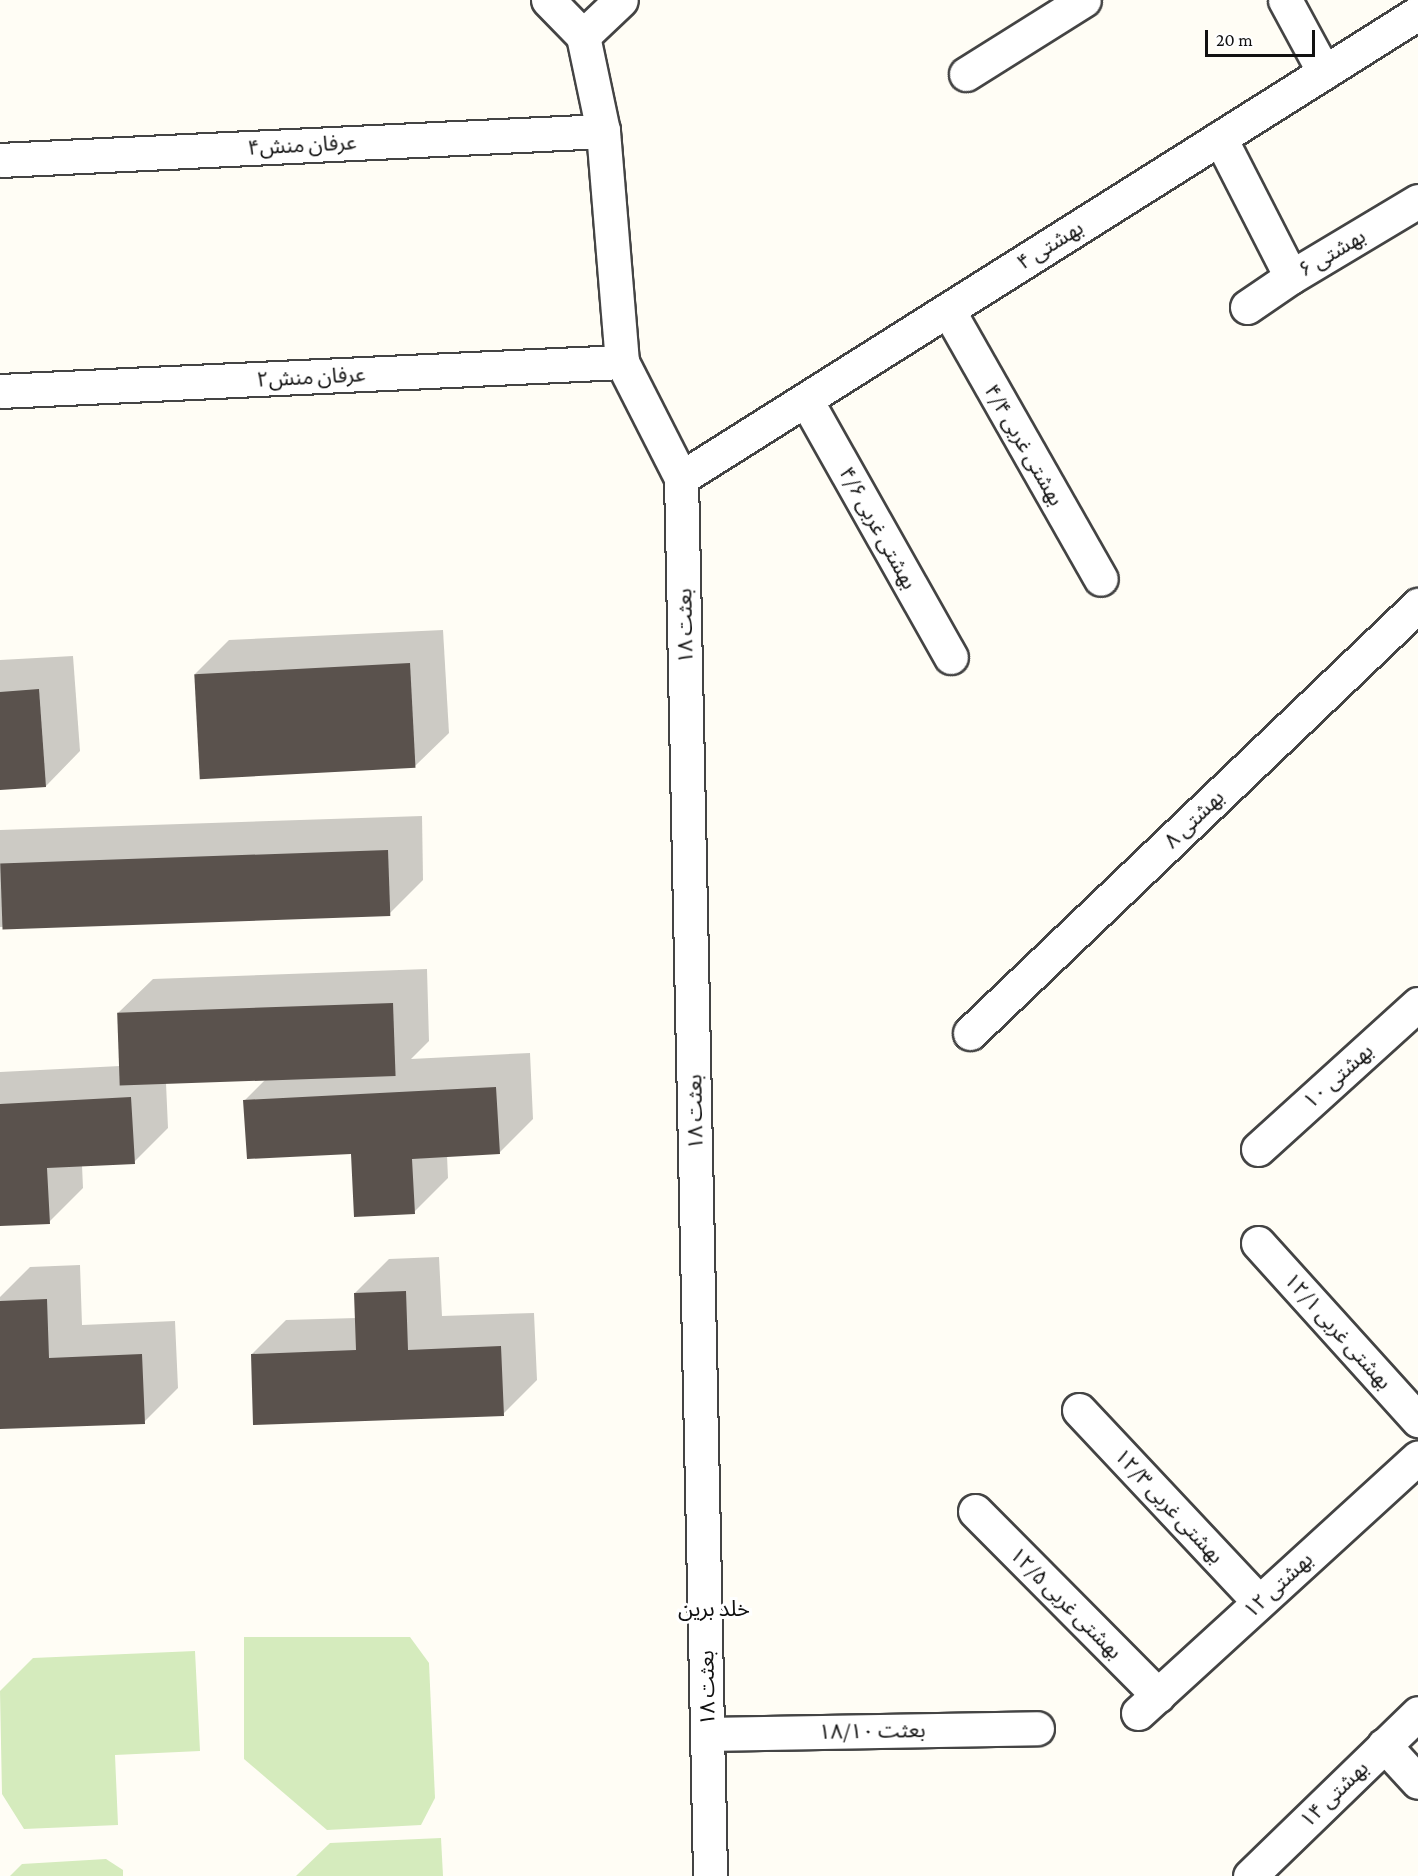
<!DOCTYPE html>
<html>
<head>
<meta charset="utf-8">
<style>
	body { margin:0 }
	#map { position:relative; width:1418px; height:1876px; overflow:hidden; background:#fffdf5; font-family:"Crimson Pro","Noto Sans Arabic",serif }
	div>[style] { position:absolute }
	.green>* { inset:0; background:#d5ebbd }
	.shadow>* { inset:0; background:#0003 }
	.building>* { inset:0; background:#5a524d; transform-origin:0 0 }
	.roads { filter:drop-shadow(2px 0 #444) drop-shadow(-2px 0 #444) drop-shadow(0 2px #444) drop-shadow(0 -2px #444) }
	.minor>* { height:33px; margin:-16.5px; padding:0 16.5px; transform-origin:16.5px; border-radius:16.5px; background:#fff }
	span { translate:-50% -50%; white-space:nowrap; text-align:center; line-height:1.15; -webkit-text-stroke:6px #fff; paint-order:stroke }
	.street-label { font-size:21px; color:#111 }
	.neighbourhood-label { font-size:22px; color:#111 }
	.scale { position:absolute; left:1205px; top:30px; width:110px; height:27px; box-sizing:border-box; border:3px solid #111; border-top:0; padding-left:8px; font-size:18px; line-height:21px; white-space:nowrap; color:#111; -webkit-text-stroke:4px #fff; paint-order:stroke }
</style>
</head>
<body>
<div id="map">
	<div class="green">
		<i style="clip-path:polygon(244px 1637px,410px 1637px,429px 1663px,435px 1798px,421px 1825px,327px 1830px,244px 1759px)"></i>
		<i style="clip-path:polygon(195px 1651px,200px 1751px,115px 1755px,118px 1825px,24px 1829px,2px 1794px,0 1691px,33px 1658px)"></i>
		<i style="clip-path:polygon(441px 1838px,443px 1876px,296px 1876px,330px 1843px)"></i>
		<i style="clip-path:polygon(106px 1859px,123px 1870px,123px 1876px,10px 1876px,22px 1864px)"></i>
	</div>
	<div class="shadow">
		<i style="clip-path:polygon(443px 630px,449px 733px,414px 767px,195px 674px,229px 640px)"></i>
		<i style="clip-path:polygon(73px 656px,80px 751px,46px 786px,0 789px,0 660px)"></i>
		<i style="clip-path:polygon(422px 816px,423px 880px,389px 914px,0 927px,0 830px)"></i>
		<i style="clip-path:polygon(427px 969px,429px 1041px,411px 1059px,530px 1053px,533px 1119px,499px 1153px,447px 1155px,448px 1178px,414px 1212px,352px 1152px,245px 1100px,266px 1079px,166px 1083px,168px 1128px,134px 1162px,82px 1165px,83px 1188px,49px 1222px,0 1225px,0 1072px,120px 1066px,118px 1013px,153px 979px)"></i>
		<i style="clip-path:polygon(439px 1257px,442px 1316px,534px 1313px,537px 1380px,503px 1414px,252px 1354px,286px 1320px,356px 1318px,355px 1293px,389px 1259px)"></i>
		<i style="clip-path:polygon(80px 1265px,82px 1325px,175px 1321px,178px 1388px,144px 1422px,0 1428px,0 1297px,30px 1267px)"></i>
	</div>
	<div class="building">
		<i style="left:410px;top:663px;width:105px;height:216px;rotate:87deg"></i>
		<i style="clip-path:polygon(39px 689px,46px 787px,0 790px,0 692px)"></i>
		<i style="left:388px;top:850px;width:66px;height:388px;rotate:88deg"></i>
		<i style="left:393px;top:1003px;width:73px;height:276px;rotate:88deg"></i>
		<i style="clip-path:polygon(496px 1087px,500px 1154px,412px 1159px,415px 1214px,354px 1217px,351px 1154px,247px 1159px,243px 1100px)"></i>
		<i style="clip-path:polygon(131px 1097px,135px 1164px,47px 1168px,50px 1224px,0 1226px,0 1104px)"></i>
		<i style="clip-path:polygon(406px 1291px,408px 1350px,501px 1346px,504px 1416px,253px 1425px,251px 1354px,356px 1350px,354px 1293px)"></i>
		<i style="clip-path:polygon(47px 1299px,49px 1358px,142px 1354px,145px 1424px,0 1429px,0 1301px)"></i>
	</div>
	<div class="roads">
		<div class="minor">
			<i style="left:548px;top:0;width:50px;rotate:45.8deg"></i>
			<i style="left:1285px;top:0;width:82px;rotate:61.6deg"></i>
			<i style="left:583px;top:36px;width:97px;rotate:78.1deg"></i>
			<i style="left:603px;top:131px;width:232px;rotate:85.3deg"></i>
			<i style="left:622px;top:362px;width:130px;rotate:63deg"></i>
			<i style="left:681px;top:478px;width:1398px;rotate:88.81deg"></i>
			<i style="left:583px;top:36px;width:52px;rotate:-43.5deg"></i>
			<i style="left:966px;top:74px;width:139px;rotate:-32.1deg"></i>
			<i style="left:1220px;top:138px;width:156px;rotate:62.9deg"></i>
			<i style="left:0;top:160px;width:604px;rotate:-2.75deg"></i>
			<i style="left:1247px;top:307px;width:53px;rotate:-34.3deg"></i>
			<i style="left:1291px;top:277px;width:148px;rotate:-30.9deg"></i>
			<i style="left:948px;top:310px;width:309px;rotate:60.4deg"></i>
			<i style="left:0;top:391px;width:623px;rotate:-2.67deg"></i>
			<i style="left:806px;top:400px;width:295px;rotate:60.6deg"></i>
			<i style="left:681px;top:478px;width:871px;rotate:-32.25deg"></i>
			<i style="left:970px;top:1033px;width:620px;rotate:-43.69deg"></i>
			<i style="left:1258px;top:1149px;width:216px;rotate:-42.2deg"></i>
			<i style="left:1258px;top:1243px;width:239px;rotate:47.9deg"></i>
			<i style="left:1079px;top:1410px;width:263px;rotate:46.8deg"></i>
			<i style="left:975px;top:1511px;width:260px;rotate:45.2deg"></i>
			<i style="left:1138px;top:1713px;width:379px;rotate:-42.4deg"></i>
			<i style="left:708px;top:1734px;width:329px;rotate:-1deg"></i>
			<i style="left:1384px;top:1745px;width:50px;rotate:47.4deg"></i>
			<i style="left:1250px;top:1876px;width:234px;rotate:-44.1deg"></i>
		</div>
	</div>
	<div class="street-label">
		<span style="left:302px;top:145px;rotate:-3deg">عرفان منش۴</span>
		<span style="left:1050px;top:245px;rotate:-32deg">۴ بهشتی</span>
		<span style="left:1332px;top:253px;rotate:-31deg">۶ بهشتی</span>
		<span style="left:311px;top:377px;rotate:-3deg">عرفان منش۲</span>
		<span style="left:1024px;top:445px;rotate:60deg">۴/۴ بهشتی غربی</span>
		<span style="left:878px;top:528px;rotate:61deg">۴/۶ بهشتی غربی</span>
		<span style="left:685px;top:626px;rotate:-91deg">بعثت ۱۸</span>
		<span style="left:1194px;top:819px;rotate:-44deg">۸ بهشتی</span>
		<span style="left:1338px;top:1076px;rotate:-42deg">۱۰ بهشتی</span>
		<span style="left:695px;top:1112px;rotate:-91deg">بعثت ۱۸</span>
		<span style="left:1338px;top:1331px;rotate:48deg">۱۲/۱ بهشتی غربی</span>
		<span style="left:1169px;top:1506px;rotate:47deg">۱۲/۳ بهشتی غربی</span>
		<span style="left:1278px;top:1585px;rotate:-43deg">۱۲ بهشتی</span>
		<span style="left:1066px;top:1603px;rotate:45deg">۱۲/۵ بهشتی غربی</span>
		<span style="left:707px;top:1688px;rotate:-91deg">بعثت ۱۸</span>
		<span style="left:872px;top:1731px;rotate:-1deg">۱۸/۱۰ بعثت</span>
		<span style="left:1334px;top:1794px;rotate:-44deg">۱۴ بهشتی</span>
	</div>
	<div class="neighbourhood-label">
		<span style="left:714px;top:1609px">خلد برین</span>
	</div>
	<div class="scale">20 m</div>
</div>
</body>
</html>
